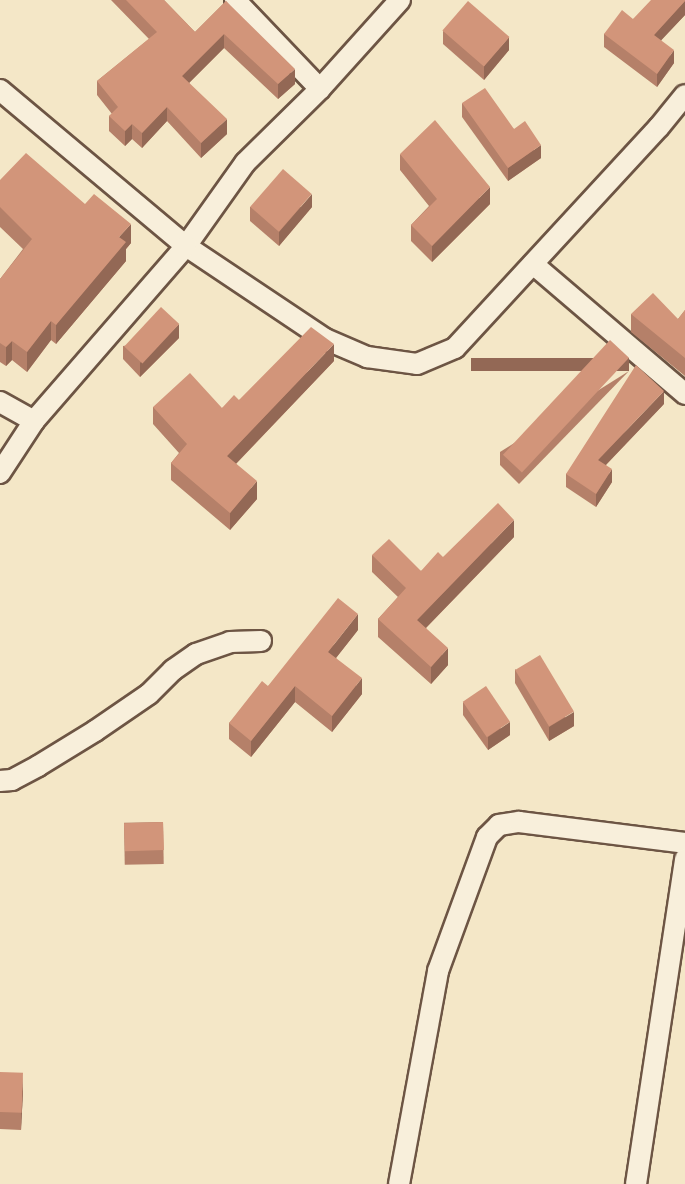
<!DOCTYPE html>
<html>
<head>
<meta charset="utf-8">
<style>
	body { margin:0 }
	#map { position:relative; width:685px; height:1184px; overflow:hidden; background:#f4e7c7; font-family:"IM FELL English",serif }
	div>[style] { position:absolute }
	.roads { filter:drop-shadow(2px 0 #6d5544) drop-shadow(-2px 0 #6d5544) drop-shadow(0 2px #6d5544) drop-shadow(0 -2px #6d5544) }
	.minor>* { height:20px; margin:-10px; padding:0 10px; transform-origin:10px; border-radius:10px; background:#f8efdb }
	.wall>* { inset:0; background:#b58069; transform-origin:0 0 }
	.shaded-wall>* { inset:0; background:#936855; transform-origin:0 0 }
	.building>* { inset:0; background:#d2957a; transform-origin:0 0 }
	span { translate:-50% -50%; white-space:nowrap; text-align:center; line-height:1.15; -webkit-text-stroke:6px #f8efdb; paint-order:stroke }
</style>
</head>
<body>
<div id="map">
	<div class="roads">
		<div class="minor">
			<i style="left:235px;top:0;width:123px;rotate:46.3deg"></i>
			<i style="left:400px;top:0;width:120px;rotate:132deg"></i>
			<i style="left:320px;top:89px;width:105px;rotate:135.4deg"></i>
			<i style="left:245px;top:163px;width:102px;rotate:125.4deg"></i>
			<i style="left:186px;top:246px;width:167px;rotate:33.8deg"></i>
			<i style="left:325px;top:339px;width:46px;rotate:23.2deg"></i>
			<i style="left:367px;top:357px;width:50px;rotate:8deg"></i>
			<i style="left:417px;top:364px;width:41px;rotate:-22.8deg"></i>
			<i style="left:455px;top:348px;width:301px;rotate:-47.3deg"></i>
			<i style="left:659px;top:127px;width:41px;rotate:-50.9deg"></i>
			<i style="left:0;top:90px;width:243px;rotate:40deg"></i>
			<i style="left:186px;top:246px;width:232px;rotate:131deg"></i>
			<i style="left:34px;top:421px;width:62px;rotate:123.2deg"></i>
			<i style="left:533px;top:264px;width:200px;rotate:40.5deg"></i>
			<i style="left:0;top:402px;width:39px;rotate:29deg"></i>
			<i style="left:0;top:781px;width:12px;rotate:-5deg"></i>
			<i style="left:12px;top:780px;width:30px;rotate:-28deg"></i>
			<i style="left:38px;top:766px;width:67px;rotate:-31.6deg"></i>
			<i style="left:95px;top:731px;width:65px;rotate:-34.4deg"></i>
			<i style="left:149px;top:694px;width:34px;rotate:-45deg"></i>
			<i style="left:173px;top:670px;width:28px;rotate:-35deg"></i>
			<i style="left:196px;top:654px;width:36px;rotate:-19deg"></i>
			<i style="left:230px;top:642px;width:31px;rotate:-2deg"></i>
			<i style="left:399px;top:1184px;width:217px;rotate:-79.6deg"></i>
			<i style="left:438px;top:971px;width:143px;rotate:-69.9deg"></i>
			<i style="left:487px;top:837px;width:17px;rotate:-45deg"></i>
			<i style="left:499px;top:825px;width:20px;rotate:-9deg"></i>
			<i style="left:519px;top:822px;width:167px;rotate:7.2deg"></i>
			<i style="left:636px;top:1184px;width:329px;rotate:-81.4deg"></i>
		</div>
	</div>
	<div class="wall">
		<i style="clip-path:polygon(111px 0,164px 0,195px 32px,226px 1px,295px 84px,278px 99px,224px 48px,189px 83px,227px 134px,201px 158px,167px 121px,142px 148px,132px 139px,125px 146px,109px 131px,109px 116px,112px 114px,97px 95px,97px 81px,149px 39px)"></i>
		<i style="clip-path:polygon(685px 0,685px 15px,661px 40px,674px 63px,657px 87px,604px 47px,604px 34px,633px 19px)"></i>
		<i style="clip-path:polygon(443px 31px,509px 50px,484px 80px,443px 44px)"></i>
		<i style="clip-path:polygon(462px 103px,514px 129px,541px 158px,508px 181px,462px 117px)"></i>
		<i style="clip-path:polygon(400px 154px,490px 204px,432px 262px,411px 241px,411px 225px,429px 206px,400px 170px)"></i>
		<i style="clip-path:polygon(0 180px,131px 243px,126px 249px,126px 261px,56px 344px,51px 340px,27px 372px,12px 360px,6px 366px,0 362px,0 279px,23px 249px,0 227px)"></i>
		<i style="clip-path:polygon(250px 207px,312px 207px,279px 246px,250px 221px)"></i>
		<i style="clip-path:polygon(685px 310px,685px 376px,631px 332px,631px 314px,678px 319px)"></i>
		<i style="clip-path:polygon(179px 338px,140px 377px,123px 359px,123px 346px)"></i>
		<i style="clip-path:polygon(334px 361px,236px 464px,257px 499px,230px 530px,171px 480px,171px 463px,179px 453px,153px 424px,153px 407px,222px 408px,239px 400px)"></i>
		<i style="clip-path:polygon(629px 371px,519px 484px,500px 465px,500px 452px)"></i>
		<i style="clip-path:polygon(664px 404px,606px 465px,612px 482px,596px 507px,566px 487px,566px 474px)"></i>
		<i style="clip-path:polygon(514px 537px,426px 628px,448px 665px,431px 684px,378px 637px,378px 619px,398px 597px,372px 572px,372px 555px,421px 571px,443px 557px)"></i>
		<i style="clip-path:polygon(358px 630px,336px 658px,362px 694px,332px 732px,295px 702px,251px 757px,229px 739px,229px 723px,268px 686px)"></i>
		<i style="clip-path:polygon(515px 669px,574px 726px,549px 741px,515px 683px)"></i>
		<i style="clip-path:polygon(463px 702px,510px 735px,488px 750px,463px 715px)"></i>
		<i style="left:163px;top:822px;width:42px;height:39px;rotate:89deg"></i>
		<i style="clip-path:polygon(0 1072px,23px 1091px,21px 1130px,0 1129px)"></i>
	</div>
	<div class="shaded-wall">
		<i style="clip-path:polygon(685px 1px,685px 15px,654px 48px,654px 35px)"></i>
		<i style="clip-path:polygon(224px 34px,224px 48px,182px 90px,182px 76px)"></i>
		<i style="clip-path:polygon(509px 37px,509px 50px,484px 80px,484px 66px)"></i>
		<i style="clip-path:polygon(674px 50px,674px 63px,657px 87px,657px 74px)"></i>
		<i style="clip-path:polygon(295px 69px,295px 84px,278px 99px,278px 84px)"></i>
		<i style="clip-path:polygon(167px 107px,167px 121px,142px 148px,142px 133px)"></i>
		<i style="clip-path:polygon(227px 119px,227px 134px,201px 158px,201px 143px)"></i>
		<i style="clip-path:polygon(132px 124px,132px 139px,125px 146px,125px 131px)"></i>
		<i style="clip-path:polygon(541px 145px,541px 158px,508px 181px,508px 168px)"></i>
		<i style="clip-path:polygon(490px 187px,490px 204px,432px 262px,432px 246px)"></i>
		<i style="clip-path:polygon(312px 194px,312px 207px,279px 246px,279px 232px)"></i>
		<i style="clip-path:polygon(131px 224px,131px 243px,126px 249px,126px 261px,56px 344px,56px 325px,119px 237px)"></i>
		<i style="clip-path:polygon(51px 321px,51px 340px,27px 372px,27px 352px)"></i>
		<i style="clip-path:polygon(179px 324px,179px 338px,140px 377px,140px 363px)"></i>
		<i style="clip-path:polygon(12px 341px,12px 360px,6px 366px,6px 347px)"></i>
		<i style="clip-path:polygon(334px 344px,334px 361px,227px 473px,227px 456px)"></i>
		<i style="left:629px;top:358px;width:13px;height:158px;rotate:90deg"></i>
		<i style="clip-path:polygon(664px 391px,664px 404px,598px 473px,598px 460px)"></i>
		<i style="clip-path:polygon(612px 469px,612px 482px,596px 507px,596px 494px)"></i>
		<i style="clip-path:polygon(257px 481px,257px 499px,230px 530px,230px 513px)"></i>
		<i style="clip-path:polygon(514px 520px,514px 537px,417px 637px,417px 620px)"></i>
		<i style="clip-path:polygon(358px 614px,358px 630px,328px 668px,328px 652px)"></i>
		<i style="clip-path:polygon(448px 648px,448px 665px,431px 684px,431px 667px)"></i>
		<i style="clip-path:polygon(362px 678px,362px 694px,332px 732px,332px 716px)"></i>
		<i style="clip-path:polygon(295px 686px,295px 702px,251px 757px,251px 741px)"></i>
		<i style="clip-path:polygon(574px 712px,574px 726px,549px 741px,549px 727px)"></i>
		<i style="clip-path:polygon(510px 722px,510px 735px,488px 750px,488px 737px)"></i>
		<i style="clip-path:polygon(23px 1073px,23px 1091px,21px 1130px,21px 1113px)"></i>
	</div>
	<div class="building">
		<i style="clip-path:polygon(126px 0,164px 0,195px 32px,226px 1px,295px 69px,278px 84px,224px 34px,182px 76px,227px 119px,201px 143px,167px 107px,142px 133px,132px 124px,125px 131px,109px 116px,118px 107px,97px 81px,157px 32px)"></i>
		<i style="clip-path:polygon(651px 0,685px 0,685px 1px,654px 35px,674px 50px,657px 74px,604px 34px,622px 10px,633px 19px)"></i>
		<i style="left:468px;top:1px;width:55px;height:39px;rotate:41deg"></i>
		<i style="clip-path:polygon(485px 88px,514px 129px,525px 121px,541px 145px,508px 168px,462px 103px)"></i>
		<i style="clip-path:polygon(435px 120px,490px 187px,432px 246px,411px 225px,437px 199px,400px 154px)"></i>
		<i style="clip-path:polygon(26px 153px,85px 204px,94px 194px,131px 224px,119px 237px,126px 242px,56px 325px,51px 321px,27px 352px,12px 341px,6px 347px,0 343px,0 279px,32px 239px,0 207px,0 180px)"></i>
		<i style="left:283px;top:169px;width:38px;height:50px;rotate:41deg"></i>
		<i style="clip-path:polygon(653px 293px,678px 319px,685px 310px,685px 358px,631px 314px)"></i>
		<i style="left:161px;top:307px;width:25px;height:54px;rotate:43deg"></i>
		<i style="clip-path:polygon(311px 327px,334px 344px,227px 456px,257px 481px,230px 513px,171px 463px,187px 444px,153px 407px,190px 373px,222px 408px,234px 395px,239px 400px)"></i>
		<i style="left:610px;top:340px;width:26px;height:157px;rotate:43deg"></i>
		<i style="clip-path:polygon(636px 365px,664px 391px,598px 460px,612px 469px,596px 494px,566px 474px)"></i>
		<i style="clip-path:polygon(498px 503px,514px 520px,417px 620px,448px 648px,431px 667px,378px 619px,406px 588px,372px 555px,389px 539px,421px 571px,438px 552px,443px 557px)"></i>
		<i style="clip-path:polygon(338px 598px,358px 614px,328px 652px,362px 678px,332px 716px,295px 686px,251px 741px,229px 723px,262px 681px,268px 686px)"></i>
		<i style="left:540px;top:655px;width:66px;height:29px;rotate:59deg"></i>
		<i style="left:486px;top:686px;width:43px;height:28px;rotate:56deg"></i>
		<i style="left:163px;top:822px;width:28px;height:39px;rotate:88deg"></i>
		<i style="left:0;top:1072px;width:23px;height:40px;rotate:2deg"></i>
	</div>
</div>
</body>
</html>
